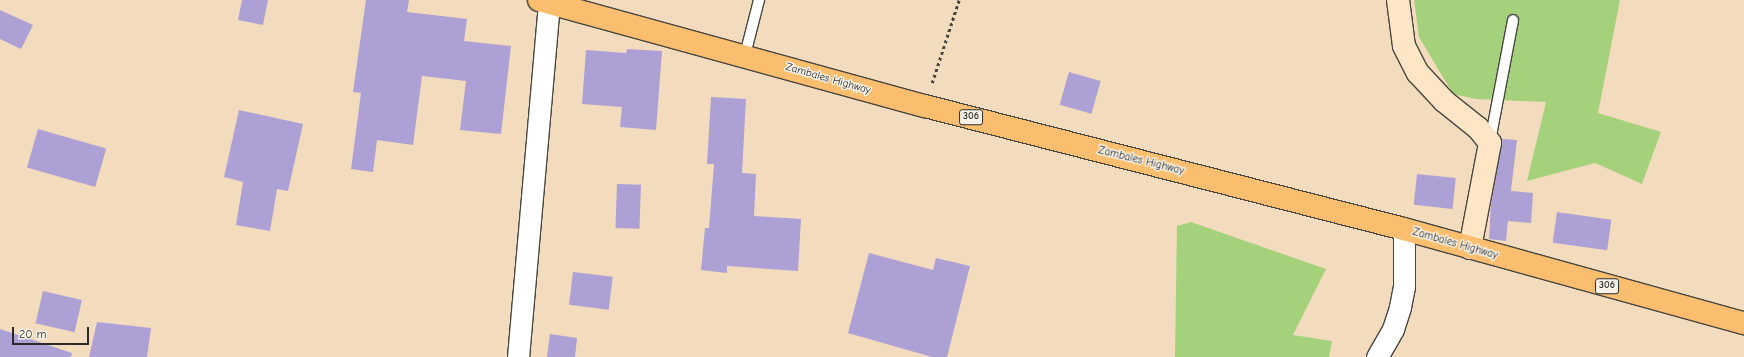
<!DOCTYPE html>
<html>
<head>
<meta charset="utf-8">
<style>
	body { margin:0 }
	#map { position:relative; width:1744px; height:357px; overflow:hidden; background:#f3dcbd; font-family:"Comic Neue",sans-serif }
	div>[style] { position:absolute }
	.green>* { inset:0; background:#a5d17d }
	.building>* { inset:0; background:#ada0d5; transform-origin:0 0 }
	.path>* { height:2.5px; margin-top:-1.25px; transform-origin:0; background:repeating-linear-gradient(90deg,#494641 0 3px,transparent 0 6px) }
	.roads { filter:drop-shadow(1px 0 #494641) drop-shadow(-1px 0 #494641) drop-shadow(0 1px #494641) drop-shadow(0 -1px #494641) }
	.lane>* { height:10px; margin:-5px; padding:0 5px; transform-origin:5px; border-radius:5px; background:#fff }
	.street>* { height:21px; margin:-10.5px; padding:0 10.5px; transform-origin:10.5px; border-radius:10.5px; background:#fff }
	.secondary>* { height:22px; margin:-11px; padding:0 11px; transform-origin:11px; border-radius:11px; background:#fde5c5 }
	.primary>* { height:22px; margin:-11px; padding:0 11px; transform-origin:11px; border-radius:11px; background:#fbbe6e }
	span { translate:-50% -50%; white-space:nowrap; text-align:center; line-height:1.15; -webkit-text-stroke:3px #f7f3e8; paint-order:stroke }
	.shield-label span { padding:1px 3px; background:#f7f3e8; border:1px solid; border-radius:3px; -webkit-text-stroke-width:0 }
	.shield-label { font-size:10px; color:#2b2b2b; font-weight:700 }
	.street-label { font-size:11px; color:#2b2b2b }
	.scale { position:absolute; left:12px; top:327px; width:77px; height:18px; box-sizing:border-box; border:2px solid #2b2b2b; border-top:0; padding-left:5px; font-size:12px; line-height:14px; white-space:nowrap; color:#2b2b2b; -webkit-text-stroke:3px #f7f3e8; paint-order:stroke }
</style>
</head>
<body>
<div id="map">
	<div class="green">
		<i style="clip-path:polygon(1414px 0,1620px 0,1598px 113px,1661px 132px,1642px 184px,1595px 163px,1527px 181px,1546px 102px,1476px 99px,1453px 94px,1419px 37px)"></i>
		<i style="clip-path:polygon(1191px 222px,1326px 269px,1293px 335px,1332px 341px,1329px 357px,1175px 357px,1177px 226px)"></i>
	</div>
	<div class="building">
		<i style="clip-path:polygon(242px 0,268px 0,263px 25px,238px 20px)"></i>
		<i style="clip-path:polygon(366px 0,409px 0,407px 12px,467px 19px,464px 41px,511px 46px,501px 134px,460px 130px,466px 81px,422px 76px,413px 145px,377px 140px,373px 172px,351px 169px,361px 93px,353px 92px)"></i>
		<i style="clip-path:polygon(0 10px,33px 25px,21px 49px,0 39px)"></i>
		<i style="clip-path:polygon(627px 49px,662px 51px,656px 130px,620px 127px,622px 107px,582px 104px,586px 50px,626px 53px)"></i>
		<i style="left:1069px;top:72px;width:33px;height:34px;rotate:16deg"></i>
		<i style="clip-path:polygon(711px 97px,746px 99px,742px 173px,756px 174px,754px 216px,801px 219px,798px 271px,727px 266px,727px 273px,701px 270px,705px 228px,709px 228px,714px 164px,707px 164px)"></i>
		<i style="clip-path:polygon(239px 110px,303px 124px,288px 191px,277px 189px,270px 231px,236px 225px,243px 182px,224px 177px)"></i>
		<i style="left:38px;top:129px;width:71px;height:40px;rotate:16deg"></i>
		<i style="clip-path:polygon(1502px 139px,1517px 140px,1511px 191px,1533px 193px,1531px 223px,1508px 221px,1506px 241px,1489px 239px,1491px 205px)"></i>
		<i style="left:1417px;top:174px;width:39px;height:31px;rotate:6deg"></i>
		<i style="left:617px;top:184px;width:24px;height:44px;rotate:2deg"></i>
		<i style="left:1557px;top:212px;width:55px;height:31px;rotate:8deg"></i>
		<i style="clip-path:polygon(869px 253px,933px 270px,936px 258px,970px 266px,947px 357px,932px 357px,848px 333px)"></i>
		<i style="left:573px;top:272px;width:40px;height:33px;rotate:7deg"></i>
		<i style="left:43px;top:291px;width:40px;height:33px;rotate:13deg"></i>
		<i style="clip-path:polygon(97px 322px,151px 328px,147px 357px,89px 357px)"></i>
		<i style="clip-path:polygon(0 329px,72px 353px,71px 357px,0 357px)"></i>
		<i style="clip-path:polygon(550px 334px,577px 338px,575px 357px,547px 357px)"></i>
	</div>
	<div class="path">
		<i style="left:932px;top:83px;width:87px;rotate:-72deg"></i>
	</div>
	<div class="roads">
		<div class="lane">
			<i style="left:745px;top:55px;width:57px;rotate:-75.7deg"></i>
			<i style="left:1490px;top:141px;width:123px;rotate:-79.2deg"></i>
		</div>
		<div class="street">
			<i style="left:518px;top:357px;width:355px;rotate:-85deg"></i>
			<i style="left:1377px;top:357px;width:32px;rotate:-60deg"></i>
			<i style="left:1393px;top:329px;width:23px;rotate:-72deg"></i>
			<i style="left:1400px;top:307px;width:20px;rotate:-79deg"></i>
			<i style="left:1404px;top:287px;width:58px;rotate:-90deg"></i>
		</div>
		<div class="secondary">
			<i style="left:1398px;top:0;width:46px;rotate:82.6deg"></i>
			<i style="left:1404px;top:46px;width:30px;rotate:63deg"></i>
			<i style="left:1418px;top:73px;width:38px;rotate:47deg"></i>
			<i style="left:1444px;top:101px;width:43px;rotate:38.5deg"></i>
			<i style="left:1478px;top:128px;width:19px;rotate:51deg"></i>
			<i style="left:1490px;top:143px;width:107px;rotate:100.8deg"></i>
		</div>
		<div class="primary">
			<i style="left:539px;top:0;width:400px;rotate:15.4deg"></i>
			<i style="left:925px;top:106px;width:495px;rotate:14.4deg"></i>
			<i style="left:1404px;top:229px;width:353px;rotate:15.5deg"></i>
		</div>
	</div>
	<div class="shield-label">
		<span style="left:971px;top:117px">306</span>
		<span style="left:1607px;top:286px">306</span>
	</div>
	<div class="street-label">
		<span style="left:828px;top:79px;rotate:16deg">Zambales Highway</span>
		<span style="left:1141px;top:161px;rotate:14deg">Zambales Highway</span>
		<span style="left:1455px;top:244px;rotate:16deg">Zambales Highway</span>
	</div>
	<div class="scale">20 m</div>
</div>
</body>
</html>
